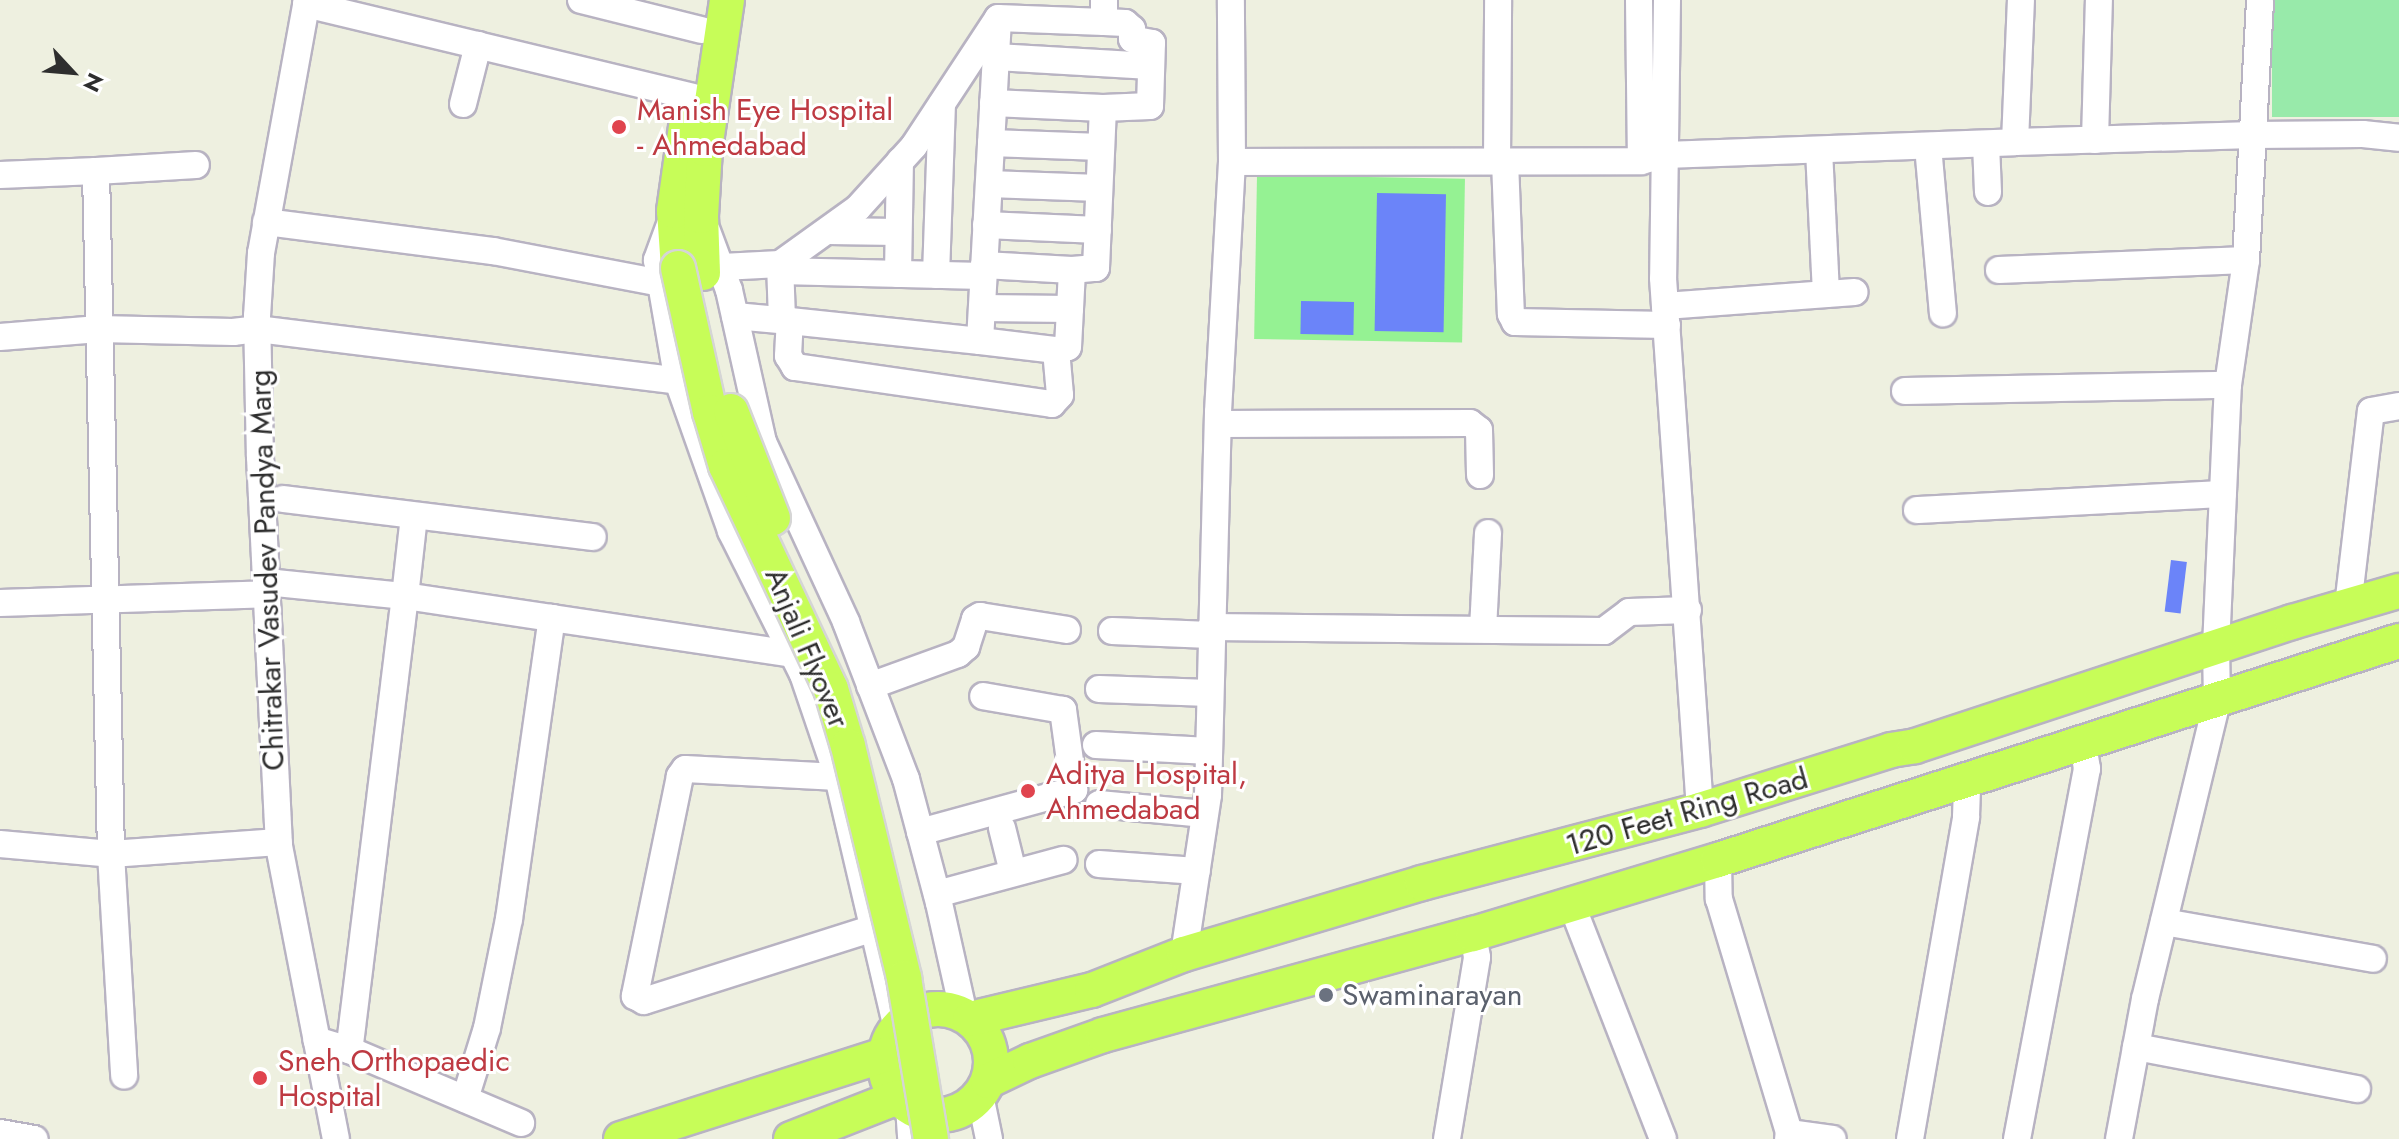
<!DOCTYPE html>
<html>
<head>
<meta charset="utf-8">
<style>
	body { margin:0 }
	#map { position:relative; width:2399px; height:1139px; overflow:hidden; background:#eef0e0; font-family:Jost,sans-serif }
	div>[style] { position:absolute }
	.green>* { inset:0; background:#98eaaa; transform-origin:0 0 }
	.pitch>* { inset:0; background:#95f293; transform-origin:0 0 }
	.water>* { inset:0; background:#6b84f9; transform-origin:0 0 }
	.roads { filter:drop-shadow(2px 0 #b8b3c2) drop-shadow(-2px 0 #b8b3c2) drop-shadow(0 2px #b8b3c2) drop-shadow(0 -2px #b8b3c2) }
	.minor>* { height:26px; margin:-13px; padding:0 13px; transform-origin:13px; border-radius:13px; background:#fff }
	.major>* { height:34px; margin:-17px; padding:0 17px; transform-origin:17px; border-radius:17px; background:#c7fd58 }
	.major>.ring { margin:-17px; padding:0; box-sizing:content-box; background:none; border:34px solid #c7fd58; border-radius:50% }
	.bridges { filter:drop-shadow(2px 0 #d5d5d5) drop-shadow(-2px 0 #d5d5d5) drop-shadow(0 2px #d5d5d5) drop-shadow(0 -2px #d5d5d5) }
	.major-bridge>* { height:34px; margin:-17px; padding:0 17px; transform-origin:17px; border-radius:17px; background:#c7fd58 }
	.dots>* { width:22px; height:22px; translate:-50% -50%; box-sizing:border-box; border:4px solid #fff; border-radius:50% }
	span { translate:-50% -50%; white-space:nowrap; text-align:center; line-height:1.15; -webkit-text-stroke:6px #fff; paint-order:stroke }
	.health-label { font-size:30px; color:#be3a42 }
	.left { translate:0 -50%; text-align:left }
	.street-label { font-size:30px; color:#2e2e2e }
	.worship-label { font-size:30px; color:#5b616d }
	.north { position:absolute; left:32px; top:32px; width:80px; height:80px; -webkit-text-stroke:6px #fff; paint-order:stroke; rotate:116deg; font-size:22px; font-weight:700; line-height:32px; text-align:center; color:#2e2e2e }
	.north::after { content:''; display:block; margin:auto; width:28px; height:36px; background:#2e2e2e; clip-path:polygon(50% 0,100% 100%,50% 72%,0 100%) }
</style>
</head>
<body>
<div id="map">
	<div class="green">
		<i style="left:2272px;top:0;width:127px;height:117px"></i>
	</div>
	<div class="pitch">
		<i style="left:1257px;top:175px;width:208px;height:164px;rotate:1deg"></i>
	</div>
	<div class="water">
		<i style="left:1377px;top:193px;width:69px;height:138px;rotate:1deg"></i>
		<i style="left:1301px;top:301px;width:53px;height:33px;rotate:1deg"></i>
		<i style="left:2171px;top:560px;width:16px;height:52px;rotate:7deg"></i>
	</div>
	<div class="roads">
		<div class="minor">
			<i style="left:307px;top:0;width:257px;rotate:100.3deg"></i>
			<i style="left:261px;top:253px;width:63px;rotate:93.6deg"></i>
			<i style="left:257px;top:316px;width:141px;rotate:88.8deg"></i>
			<i style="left:260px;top:457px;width:389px;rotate:87.2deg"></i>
			<i style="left:279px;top:846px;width:298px;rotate:79deg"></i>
			<i style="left:581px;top:0;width:124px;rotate:14deg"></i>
			<i style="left:1639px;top:0;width:161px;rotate:89.3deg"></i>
			<i style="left:1641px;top:161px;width:25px;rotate:-14deg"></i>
			<i style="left:1665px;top:155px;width:350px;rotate:-2.1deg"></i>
			<i style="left:2015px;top:142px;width:238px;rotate:-1.7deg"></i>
			<i style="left:2253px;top:135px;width:110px;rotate:-0.5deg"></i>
			<i style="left:2363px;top:134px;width:36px;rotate:6deg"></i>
			<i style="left:1667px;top:0;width:278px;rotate:90.8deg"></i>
			<i style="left:1663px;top:278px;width:533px;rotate:86.02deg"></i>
			<i style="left:306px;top:4px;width:397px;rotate:13.5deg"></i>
			<i style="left:998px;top:18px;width:106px;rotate:2.2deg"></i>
			<i style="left:996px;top:57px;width:155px;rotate:3.3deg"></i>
			<i style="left:993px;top:103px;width:110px;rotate:2.6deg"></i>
			<i style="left:463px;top:104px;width:61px;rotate:-75.7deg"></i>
			<i style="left:2095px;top:140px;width:140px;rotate:-88.4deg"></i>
			<i style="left:2015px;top:142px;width:142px;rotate:-87.6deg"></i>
			<i style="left:991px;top:143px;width:110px;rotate:2.1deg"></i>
			<i style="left:1986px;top:144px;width:48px;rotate:87.6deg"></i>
			<i style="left:1928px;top:146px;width:168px;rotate:84.9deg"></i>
			<i style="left:1819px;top:150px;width:144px;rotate:87.2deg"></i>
			<i style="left:1497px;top:161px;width:161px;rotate:-89.6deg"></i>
			<i style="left:1505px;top:161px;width:153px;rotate:87.8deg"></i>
			<i style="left:1511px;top:314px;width:9px;rotate:63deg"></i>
			<i style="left:1515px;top:322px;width:152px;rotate:1.1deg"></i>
			<i style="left:1232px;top:162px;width:409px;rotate:-0.1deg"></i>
			<i style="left:96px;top:171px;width:100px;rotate:-3.4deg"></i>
			<i style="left:0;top:175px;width:96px;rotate:-2.4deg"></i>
			<i style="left:96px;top:171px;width:683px;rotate:88.74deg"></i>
			<i style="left:111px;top:854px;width:222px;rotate:86.6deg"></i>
			<i style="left:989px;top:184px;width:110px;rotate:2.1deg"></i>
			<i style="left:672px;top:219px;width:44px;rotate:110.1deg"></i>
			<i style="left:657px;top:260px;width:123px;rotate:80.2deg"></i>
			<i style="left:678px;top:381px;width:159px;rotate:70.5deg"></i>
			<i style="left:731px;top:531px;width:160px;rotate:63.3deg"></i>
			<i style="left:803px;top:674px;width:109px;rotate:71.2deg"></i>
			<i style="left:838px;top:777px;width:258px;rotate:76.8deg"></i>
			<i style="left:266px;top:222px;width:229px;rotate:7.3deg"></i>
			<i style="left:493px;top:251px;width:171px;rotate:10.8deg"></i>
			<i style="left:986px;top:225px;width:112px;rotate:2.6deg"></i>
			<i style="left:707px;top:231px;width:63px;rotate:69.6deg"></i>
			<i style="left:729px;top:290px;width:156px;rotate:77.4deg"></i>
			<i style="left:763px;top:442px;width:198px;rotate:65.2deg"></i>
			<i style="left:846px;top:622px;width:168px;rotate:69.1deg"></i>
			<i style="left:906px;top:779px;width:128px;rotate:75.1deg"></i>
			<i style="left:939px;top:903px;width:115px;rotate:77.4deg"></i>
			<i style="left:829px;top:231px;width:69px;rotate:0.8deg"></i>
			<i style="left:984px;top:265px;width:88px;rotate:3.3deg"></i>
			<i style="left:722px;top:267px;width:58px;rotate:-3deg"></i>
			<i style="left:1999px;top:270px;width:247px;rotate:-2.3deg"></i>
			<i style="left:780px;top:271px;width:203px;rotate:1.4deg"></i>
			<i style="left:898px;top:274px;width:113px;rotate:-89deg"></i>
			<i style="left:936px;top:275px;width:171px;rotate:-88deg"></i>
			<i style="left:1665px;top:306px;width:190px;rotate:-4.2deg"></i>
			<i style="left:982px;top:308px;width:88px;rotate:0.7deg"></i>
			<i style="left:735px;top:316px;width:55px;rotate:5.2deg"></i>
			<i style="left:790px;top:321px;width:191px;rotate:6deg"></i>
			<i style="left:980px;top:341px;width:77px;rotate:6.8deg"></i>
			<i style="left:1056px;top:350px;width:45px;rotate:84.9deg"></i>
			<i style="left:1060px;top:395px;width:12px;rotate:132deg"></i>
			<i style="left:1052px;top:404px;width:260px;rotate:-171.8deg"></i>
			<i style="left:795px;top:367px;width:13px;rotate:-122deg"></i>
			<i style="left:788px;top:356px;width:35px;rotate:-87deg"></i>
			<i style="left:782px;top:320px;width:56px;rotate:-92deg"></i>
			<i style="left:780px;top:264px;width:96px;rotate:-35.7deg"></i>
			<i style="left:858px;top:208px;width:84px;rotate:-47.9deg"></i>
			<i style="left:914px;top:146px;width:153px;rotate:-56.7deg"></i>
			<i style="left:0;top:337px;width:99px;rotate:-4.6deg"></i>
			<i style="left:99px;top:329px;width:134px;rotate:1.3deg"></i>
			<i style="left:233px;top:332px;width:24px;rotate:-7deg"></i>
			<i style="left:257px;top:329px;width:424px;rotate:7deg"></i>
			<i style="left:980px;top:341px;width:322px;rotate:-86.8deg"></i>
			<i style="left:1056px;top:350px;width:12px;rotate:-14deg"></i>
			<i style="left:1068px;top:347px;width:77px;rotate:-87deg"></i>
			<i style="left:1072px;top:270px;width:24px;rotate:-5deg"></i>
			<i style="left:1096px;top:268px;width:160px;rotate:-87.5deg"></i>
			<i style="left:1103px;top:108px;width:47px;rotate:-2.4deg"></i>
			<i style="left:1150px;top:106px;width:63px;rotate:-88.2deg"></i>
			<i style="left:1152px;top:43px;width:20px;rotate:-169deg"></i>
			<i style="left:1132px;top:39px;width:10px;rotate:-90deg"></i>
			<i style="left:1132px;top:29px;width:9px;rotate:-139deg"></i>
			<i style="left:1125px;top:23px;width:21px;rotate:-177deg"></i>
			<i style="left:1104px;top:22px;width:22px;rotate:-90deg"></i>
			<i style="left:1905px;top:391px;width:323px;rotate:-1.1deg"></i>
			<i style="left:1219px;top:424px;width:251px;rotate:-0.2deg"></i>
			<i style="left:1470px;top:423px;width:11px;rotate:38deg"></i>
			<i style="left:1479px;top:430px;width:45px;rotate:88.7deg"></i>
			<i style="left:283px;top:499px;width:312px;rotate:7deg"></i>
			<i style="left:1917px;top:510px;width:306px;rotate:-3deg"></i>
			<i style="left:414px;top:516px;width:81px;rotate:96.4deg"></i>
			<i style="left:405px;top:596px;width:149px;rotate:8.5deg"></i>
			<i style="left:266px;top:582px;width:140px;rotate:5.8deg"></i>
			<i style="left:405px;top:596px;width:457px;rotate:97deg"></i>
			<i style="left:349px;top:1050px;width:34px;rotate:-163deg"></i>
			<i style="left:0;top:603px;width:266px;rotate:-1.9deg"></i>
			<i style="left:2348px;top:606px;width:196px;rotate:-83.3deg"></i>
			<i style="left:2371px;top:411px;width:28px;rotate:-10deg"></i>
			<i style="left:1211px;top:627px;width:393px;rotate:0.6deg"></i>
			<i style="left:1604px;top:631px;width:31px;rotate:-37deg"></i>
			<i style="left:1629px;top:612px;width:59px;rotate:-1.9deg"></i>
			<i style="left:1483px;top:629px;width:96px;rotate:-87deg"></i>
			<i style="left:1112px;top:631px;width:98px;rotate:2.3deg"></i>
			<i style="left:870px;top:686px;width:94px;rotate:-20deg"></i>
			<i style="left:958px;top:654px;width:11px;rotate:-41deg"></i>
			<i style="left:966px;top:647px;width:29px;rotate:-72deg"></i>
			<i style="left:975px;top:619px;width:6px;rotate:-31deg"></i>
			<i style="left:980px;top:616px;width:88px;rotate:9.1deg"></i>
			<i style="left:1099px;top:689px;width:110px;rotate:2.1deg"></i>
			<i style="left:1096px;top:745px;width:113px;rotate:3deg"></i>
			<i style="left:838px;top:777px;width:153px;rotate:-177deg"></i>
			<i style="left:685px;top:769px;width:9px;rotate:126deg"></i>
			<i style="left:680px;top:776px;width:225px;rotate:101.6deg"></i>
			<i style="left:635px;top:996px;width:10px;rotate:29deg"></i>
			<i style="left:644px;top:1001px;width:241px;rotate:-17.6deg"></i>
			<i style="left:1099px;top:804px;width:106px;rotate:5.4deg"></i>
			<i style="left:1002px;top:828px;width:45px;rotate:76deg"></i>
			<i style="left:920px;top:832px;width:160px;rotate:-15.3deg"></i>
			<i style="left:1074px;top:790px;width:81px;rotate:-97.8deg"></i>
			<i style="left:1063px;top:710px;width:81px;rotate:-170.1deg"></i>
			<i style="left:0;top:844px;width:111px;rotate:5.1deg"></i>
			<i style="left:111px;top:854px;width:168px;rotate:-4.1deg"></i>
			<i style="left:1718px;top:860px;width:39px;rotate:89deg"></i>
			<i style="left:1719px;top:899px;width:244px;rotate:73.3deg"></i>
			<i style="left:1789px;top:1133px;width:6px;rotate:99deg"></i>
			<i style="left:1099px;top:864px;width:98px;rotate:4.1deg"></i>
			<i style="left:937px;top:894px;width:131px;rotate:-15.1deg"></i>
			<i style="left:1571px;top:903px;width:253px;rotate:68.7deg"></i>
			<i style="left:2164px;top:922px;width:212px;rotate:10deg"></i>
			<i style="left:1184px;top:954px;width:161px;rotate:-81.4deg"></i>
			<i style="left:1208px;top:795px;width:383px;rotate:-88.5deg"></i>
			<i style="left:1218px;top:412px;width:250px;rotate:-86.8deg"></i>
			<i style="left:1232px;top:162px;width:162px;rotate:-90.4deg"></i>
			<i style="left:2136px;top:1047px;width:225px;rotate:10.8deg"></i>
			<i style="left:349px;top:1050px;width:187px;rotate:23deg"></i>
			<i style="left:980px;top:1095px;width:45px;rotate:78.4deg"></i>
			<i style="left:465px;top:1099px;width:74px;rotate:-72.8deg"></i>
			<i style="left:487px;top:1028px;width:111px;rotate:-78.6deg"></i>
			<i style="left:509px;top:919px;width:304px;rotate:-81.9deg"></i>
			<i style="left:552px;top:618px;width:244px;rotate:8.5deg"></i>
			<i style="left:909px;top:1107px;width:32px;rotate:86deg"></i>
			<i style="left:0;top:1133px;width:35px;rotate:10deg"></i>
			<i style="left:1789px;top:1133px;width:44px;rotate:7.8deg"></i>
			<i style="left:1447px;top:1139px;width:184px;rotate:-80.6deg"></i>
			<i style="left:1477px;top:957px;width:23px;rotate:-100deg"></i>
			<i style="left:1910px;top:1139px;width:327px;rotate:-80.1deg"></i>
			<i style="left:1966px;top:817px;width:37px;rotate:-88deg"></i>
			<i style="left:2017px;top:1139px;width:377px;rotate:-79.3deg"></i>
			<i style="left:2087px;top:769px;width:25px;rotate:-99deg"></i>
			<i style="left:2119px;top:1139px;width:142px;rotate:-79.5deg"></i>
			<i style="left:2145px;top:999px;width:306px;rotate:-76.4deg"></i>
			<i style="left:2217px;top:702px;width:55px;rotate:-91deg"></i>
			<i style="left:2216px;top:647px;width:262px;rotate:-87.4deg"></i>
			<i style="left:2228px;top:385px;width:126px;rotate:-81.8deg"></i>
			<i style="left:2246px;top:260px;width:260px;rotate:-86.9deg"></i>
		</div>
		<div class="major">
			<i style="left:678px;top:268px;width:57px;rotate:-94deg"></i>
			<i style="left:674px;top:211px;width:85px;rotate:-81.9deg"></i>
			<i style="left:703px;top:273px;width:57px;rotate:-92deg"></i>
			<i style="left:701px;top:216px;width:67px;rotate:-86.6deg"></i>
			<i style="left:705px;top:149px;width:151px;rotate:-81.6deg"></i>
			<i class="ring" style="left:885px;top:1009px;width:72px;height:72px"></i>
			<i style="left:970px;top:1019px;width:125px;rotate:-13.4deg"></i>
			<i style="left:1092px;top:990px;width:99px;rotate:-21.4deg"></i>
			<i style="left:1184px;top:954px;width:248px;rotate:-16.6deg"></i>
			<i style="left:1422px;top:883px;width:287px;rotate:-14.7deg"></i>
			<i style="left:1700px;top:810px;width:200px;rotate:-17.4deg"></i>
			<i style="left:1891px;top:750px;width:24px;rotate:-9deg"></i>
			<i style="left:1915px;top:746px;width:397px;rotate:-18.2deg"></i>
			<i style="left:2292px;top:622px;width:111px;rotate:-16.2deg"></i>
			<i style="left:988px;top:1081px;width:47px;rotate:-25.5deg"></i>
			<i style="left:1030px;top:1061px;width:77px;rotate:-19.6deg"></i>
			<i style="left:1103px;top:1035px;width:384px;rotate:-15.3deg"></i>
			<i style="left:1473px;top:934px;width:256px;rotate:-16.8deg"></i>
			<i style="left:1718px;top:860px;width:715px;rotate:-17.83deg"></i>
			<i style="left:621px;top:1139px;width:277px;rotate:-17.7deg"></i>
			<i style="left:791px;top:1139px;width:115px;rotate:-21.4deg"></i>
		</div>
	</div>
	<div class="bridges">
		<div class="major-bridge">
			<i style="left:678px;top:268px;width:148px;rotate:77.5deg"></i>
			<i style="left:710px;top:412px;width:56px;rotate:73.5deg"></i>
			<i style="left:726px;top:466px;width:246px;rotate:64.8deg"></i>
			<i style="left:831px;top:689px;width:59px;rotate:73.4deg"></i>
			<i style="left:848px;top:746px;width:239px;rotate:76.4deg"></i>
			<i style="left:904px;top:978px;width:163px;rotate:80.5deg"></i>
			<i style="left:731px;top:411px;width:115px;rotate:68.6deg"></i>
		</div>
	</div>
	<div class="dots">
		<i style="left:619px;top:127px;background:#e0444e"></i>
		<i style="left:1028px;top:791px;background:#e0444e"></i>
		<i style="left:1326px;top:995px;background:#6b7280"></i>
		<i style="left:260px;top:1078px;background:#e0444e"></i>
	</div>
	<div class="health-label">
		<span class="left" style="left:637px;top:127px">Manish Eye Hospital<br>- Ahmedabad</span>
		<span class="left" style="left:1046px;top:791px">Aditya Hospital,<br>Ahmedabad</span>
		<span class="left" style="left:278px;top:1078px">Sneh Orthopaedic<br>Hospital</span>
	</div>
	<div class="street-label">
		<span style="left:267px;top:570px;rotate:-92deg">Chitrakar Vasudev Pandya Marg</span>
		<span style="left:807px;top:648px;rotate:67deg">Anjali Flyover</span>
		<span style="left:1687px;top:812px;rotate:-16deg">120 Feet Ring Road</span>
	</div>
	<div class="worship-label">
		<span class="left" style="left:1342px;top:995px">Swaminarayan</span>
	</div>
	<div class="north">N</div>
</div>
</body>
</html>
